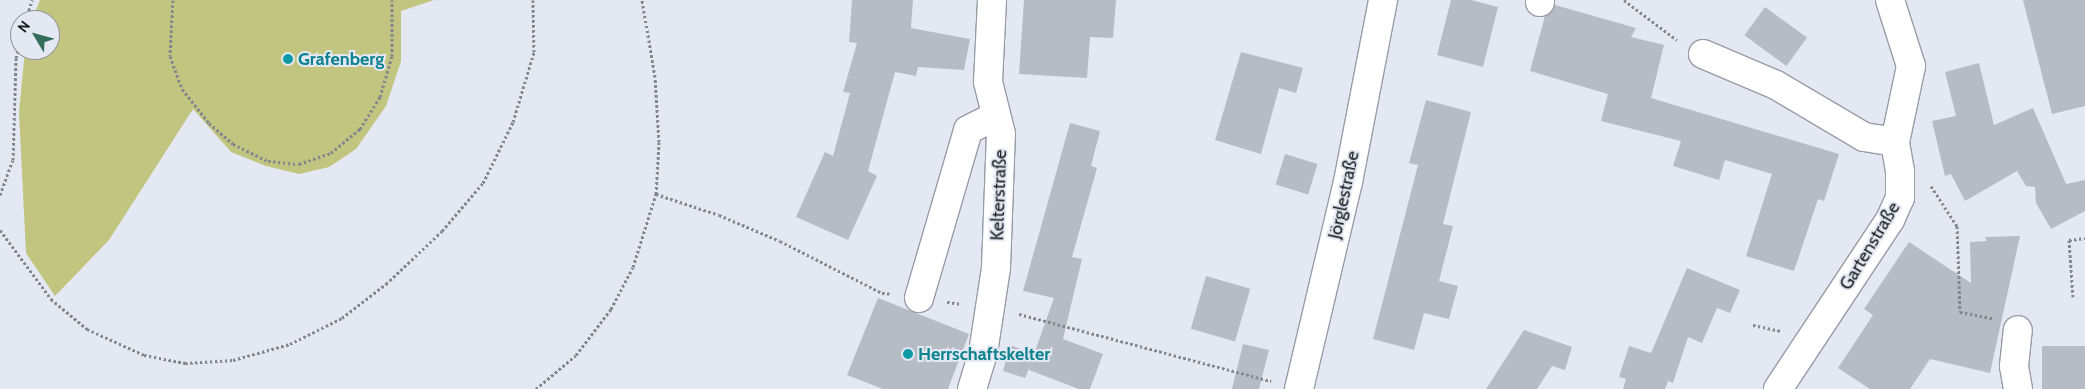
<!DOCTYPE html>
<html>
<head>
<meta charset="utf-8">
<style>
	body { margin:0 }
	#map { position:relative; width:2085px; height:389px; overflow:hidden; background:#e3e8f2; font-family:Cabin,sans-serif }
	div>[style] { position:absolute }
	.green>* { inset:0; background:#c1c57f }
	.building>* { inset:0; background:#b6bbc4; transform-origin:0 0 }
	.path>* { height:3px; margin-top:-1.5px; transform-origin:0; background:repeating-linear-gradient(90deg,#84878e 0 2.5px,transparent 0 5px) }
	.roads { filter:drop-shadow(1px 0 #979ca5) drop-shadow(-1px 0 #979ca5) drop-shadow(0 1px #979ca5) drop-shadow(0 -1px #979ca5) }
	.minor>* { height:28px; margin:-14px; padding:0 14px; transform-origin:14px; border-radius:14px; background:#fff }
	.dots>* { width:14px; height:14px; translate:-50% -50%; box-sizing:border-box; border:2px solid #e3e8f2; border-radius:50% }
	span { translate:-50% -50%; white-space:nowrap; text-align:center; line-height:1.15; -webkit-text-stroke:4px #e3e8f2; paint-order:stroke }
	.culture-label { font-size:18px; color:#0d838f; font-weight:700 }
	.left { translate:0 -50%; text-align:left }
	.street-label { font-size:18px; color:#17191c }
	.north { position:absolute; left:10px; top:10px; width:50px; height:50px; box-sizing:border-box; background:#e3e8f2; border:1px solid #91959c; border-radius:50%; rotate:307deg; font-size:14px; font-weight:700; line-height:20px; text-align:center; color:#17191c }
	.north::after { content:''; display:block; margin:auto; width:18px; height:22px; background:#326e59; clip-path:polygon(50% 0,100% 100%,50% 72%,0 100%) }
</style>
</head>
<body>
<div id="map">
	<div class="green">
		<i style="clip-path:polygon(40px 0,434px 0,401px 11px,401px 61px,386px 106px,356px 149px,329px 167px,299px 174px,266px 166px,231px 152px,193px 109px,109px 240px,55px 296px,26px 253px,19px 112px,25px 50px,50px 50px,50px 20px,32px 20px)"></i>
	</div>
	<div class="building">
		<i style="clip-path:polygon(852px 0,913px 0,911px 28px,970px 39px,964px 70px,918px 67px,916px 76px,895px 72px,868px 171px,877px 176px,848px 240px,796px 217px,825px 152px,833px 156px,850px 93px,843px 92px,857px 43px,849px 42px)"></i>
		<i style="clip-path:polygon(1024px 0,1116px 0,1113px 38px,1090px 37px,1087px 78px,1019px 74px)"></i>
		<i style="clip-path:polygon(1451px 0,1471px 0,1498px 7px,1483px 67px,1437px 55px)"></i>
		<i style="clip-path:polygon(2023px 0,2085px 0,2085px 106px,2052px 114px)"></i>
		<i style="clip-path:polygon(1555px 5px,1636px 28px,1631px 37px,1664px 45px,1651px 98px,1839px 154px,1824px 201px,1818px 199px,1794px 271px,1746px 256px,1772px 174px,1725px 160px,1719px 180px,1673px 166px,1681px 141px,1601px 121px,1608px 94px,1530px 71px,1545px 16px)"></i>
		<i style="left:1765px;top:7px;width:52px;height:35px;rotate:36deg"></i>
		<i style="clip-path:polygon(1241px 52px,1303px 68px,1296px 93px,1279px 88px,1261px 154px,1215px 140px)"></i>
		<i style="clip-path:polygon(1979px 63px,1994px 125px,2033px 108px,2066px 184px,2085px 180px,2085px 211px,2051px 229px,2036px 203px,2035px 187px,2026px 186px,2017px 171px,1965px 201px,1951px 174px,1945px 176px,1932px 121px,1956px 116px,1945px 72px)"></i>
		<i style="clip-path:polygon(1426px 100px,1471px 112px,1443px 224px,1453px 226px,1439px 281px,1458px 286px,1449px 319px,1424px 313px,1414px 350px,1373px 339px,1418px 165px,1409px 163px)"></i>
		<i style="clip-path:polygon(1070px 123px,1100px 131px,1091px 166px,1097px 168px,1072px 257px,1082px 259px,1063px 339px,1103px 354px,1090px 389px,1079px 389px,1029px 370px,1030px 366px,1025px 378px,1003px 371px,1010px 345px,1034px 354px,1054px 298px,1023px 291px)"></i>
		<i style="left:1285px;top:154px;width:34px;height:32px;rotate:17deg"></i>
		<i style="clip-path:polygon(2020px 236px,1990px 373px,1930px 359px,1910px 389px,1870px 389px,1838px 368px,1873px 315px,1864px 309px,1909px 242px,1971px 283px,1970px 242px,1987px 241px,1985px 237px)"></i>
		<i style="clip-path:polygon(1687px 268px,1740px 290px,1730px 313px,1717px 308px,1702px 343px,1688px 337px,1673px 383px,1668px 381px,1665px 389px,1623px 389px,1626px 379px,1619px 377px,1629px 346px,1651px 353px)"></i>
		<i style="left:1206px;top:276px;width:46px;height:55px;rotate:16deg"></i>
		<i style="clip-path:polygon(878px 298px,969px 334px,948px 389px,883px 389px,847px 375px)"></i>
		<i style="clip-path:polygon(1524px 330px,1572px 347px,1565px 370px,1552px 366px,1537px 389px,1486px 389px)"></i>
		<i style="clip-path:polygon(1243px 344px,1269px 350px,1259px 389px,1232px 389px)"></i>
		<i style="left:2085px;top:346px;width:43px;height:43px;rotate:90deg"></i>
	</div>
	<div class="path">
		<i style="left:173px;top:0;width:56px;rotate:93.1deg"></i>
		<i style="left:170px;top:56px;width:35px;rotate:70deg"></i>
		<i style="left:182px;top:89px;width:43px;rotate:51.5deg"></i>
		<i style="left:209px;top:123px;width:32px;rotate:41deg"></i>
		<i style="left:233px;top:144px;width:39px;rotate:26deg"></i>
		<i style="left:268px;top:161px;width:31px;rotate:6deg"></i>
		<i style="left:299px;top:164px;width:34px;rotate:-19deg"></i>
		<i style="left:331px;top:153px;width:38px;rotate:-40deg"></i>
		<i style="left:360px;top:129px;width:38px;rotate:-58deg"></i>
		<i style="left:380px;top:97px;width:43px;rotate:-73.7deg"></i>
		<i style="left:392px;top:56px;width:56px;rotate:-90deg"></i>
		<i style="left:1624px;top:0;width:66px;rotate:37deg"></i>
		<i style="left:26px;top:20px;width:21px;rotate:-73deg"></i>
		<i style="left:1931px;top:186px;width:48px;rotate:57deg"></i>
		<i style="left:1957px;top:226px;width:86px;rotate:88deg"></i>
		<i style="left:1960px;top:312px;width:33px;rotate:11deg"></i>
		<i style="left:656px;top:194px;width:66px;rotate:18.4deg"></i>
		<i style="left:719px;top:215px;width:66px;rotate:23.1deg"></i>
		<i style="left:780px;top:241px;width:114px;rotate:27deg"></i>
		<i style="left:882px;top:293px;width:10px;rotate:6deg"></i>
		<i style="left:0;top:195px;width:37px;rotate:-70deg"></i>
		<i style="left:13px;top:160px;width:102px;rotate:-88.3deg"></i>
		<i style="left:16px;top:58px;width:18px;rotate:-77deg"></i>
		<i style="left:0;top:230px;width:86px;rotate:53.5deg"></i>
		<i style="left:51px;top:299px;width:47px;rotate:39.8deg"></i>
		<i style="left:87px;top:329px;width:63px;rotate:24.5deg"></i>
		<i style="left:144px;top:355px;width:42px;rotate:11deg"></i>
		<i style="left:185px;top:363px;width:48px;rotate:-3.6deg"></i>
		<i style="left:233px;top:360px;width:59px;rotate:-15.7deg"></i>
		<i style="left:290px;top:344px;width:58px;rotate:-26.6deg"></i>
		<i style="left:342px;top:318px;width:56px;rotate:-37.7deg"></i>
		<i style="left:386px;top:284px;width:77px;rotate:-43.4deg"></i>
		<i style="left:442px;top:231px;width:63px;rotate:-49.5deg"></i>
		<i style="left:483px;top:183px;width:68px;rotate:-63.8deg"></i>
		<i style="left:513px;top:122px;width:73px;rotate:-73.3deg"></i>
		<i style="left:534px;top:52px;width:52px;rotate:-91.1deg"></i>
		<i style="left:2073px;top:297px;width:57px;rotate:-94deg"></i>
		<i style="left:2069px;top:240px;width:16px;rotate:-7deg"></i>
		<i style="left:947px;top:302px;width:14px;rotate:8deg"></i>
		<i style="left:1019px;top:314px;width:261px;rotate:14.9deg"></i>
		<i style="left:1753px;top:325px;width:29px;rotate:12deg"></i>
		<i style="left:536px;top:389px;width:52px;rotate:-40.4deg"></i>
		<i style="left:576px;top:355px;width:58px;rotate:-52.7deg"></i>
		<i style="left:611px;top:309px;width:47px;rotate:-62.4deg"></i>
		<i style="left:633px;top:267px;width:77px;rotate:-72.5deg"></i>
		<i style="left:656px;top:194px;width:52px;rotate:-86.7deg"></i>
		<i style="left:659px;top:142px;width:65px;rotate:-93.5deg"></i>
		<i style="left:655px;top:77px;width:78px;rotate:-99.6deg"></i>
	</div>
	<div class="roads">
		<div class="minor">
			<i style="left:1540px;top:2px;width:2px;rotate:-90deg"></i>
			<i style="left:1703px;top:54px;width:79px;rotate:23deg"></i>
			<i style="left:1776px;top:85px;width:102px;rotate:30.6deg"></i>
			<i style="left:1864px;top:137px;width:31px;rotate:9deg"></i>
			<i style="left:919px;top:298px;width:175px;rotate:-73.7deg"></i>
			<i style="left:968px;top:130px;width:30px;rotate:-27deg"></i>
			<i style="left:972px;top:389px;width:38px;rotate:-73deg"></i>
			<i style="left:983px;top:353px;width:86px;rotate:-81.3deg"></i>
			<i style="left:996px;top:268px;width:134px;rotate:-87.9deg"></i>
			<i style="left:1001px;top:134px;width:54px;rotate:-104deg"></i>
			<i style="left:988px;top:82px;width:82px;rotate:-87.2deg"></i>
			<i style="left:1299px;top:389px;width:213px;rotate:-76.7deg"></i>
			<i style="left:1348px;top:182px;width:185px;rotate:-79.1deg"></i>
			<i style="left:1778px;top:389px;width:203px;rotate:-56.5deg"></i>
			<i style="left:1890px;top:220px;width:24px;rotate:-66deg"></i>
			<i style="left:1900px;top:198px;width:27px;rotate:-90deg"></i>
			<i style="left:1900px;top:171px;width:29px;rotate:-100deg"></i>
			<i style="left:1895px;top:142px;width:78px;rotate:-78.1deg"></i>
			<i style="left:1911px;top:66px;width:69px;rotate:-107.7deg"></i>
			<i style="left:2018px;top:389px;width:23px;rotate:-100deg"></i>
			<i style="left:2014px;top:366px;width:36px;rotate:-84deg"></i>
		</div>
	</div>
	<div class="dots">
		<i style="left:288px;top:59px;background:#0f9aa8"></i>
		<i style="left:908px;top:354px;background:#0f9aa8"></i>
	</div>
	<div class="culture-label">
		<span class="left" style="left:298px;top:59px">Grafenberg</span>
		<span class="left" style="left:918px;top:354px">Herrschaftskelter</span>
	</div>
	<div class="street-label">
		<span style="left:999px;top:195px;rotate:-88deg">Kelterstraße</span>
		<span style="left:1344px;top:195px;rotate:-78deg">Jörglestraße</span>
		<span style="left:1870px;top:246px;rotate:-59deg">Gartenstraße</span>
	</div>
	<div class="north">N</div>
</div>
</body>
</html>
